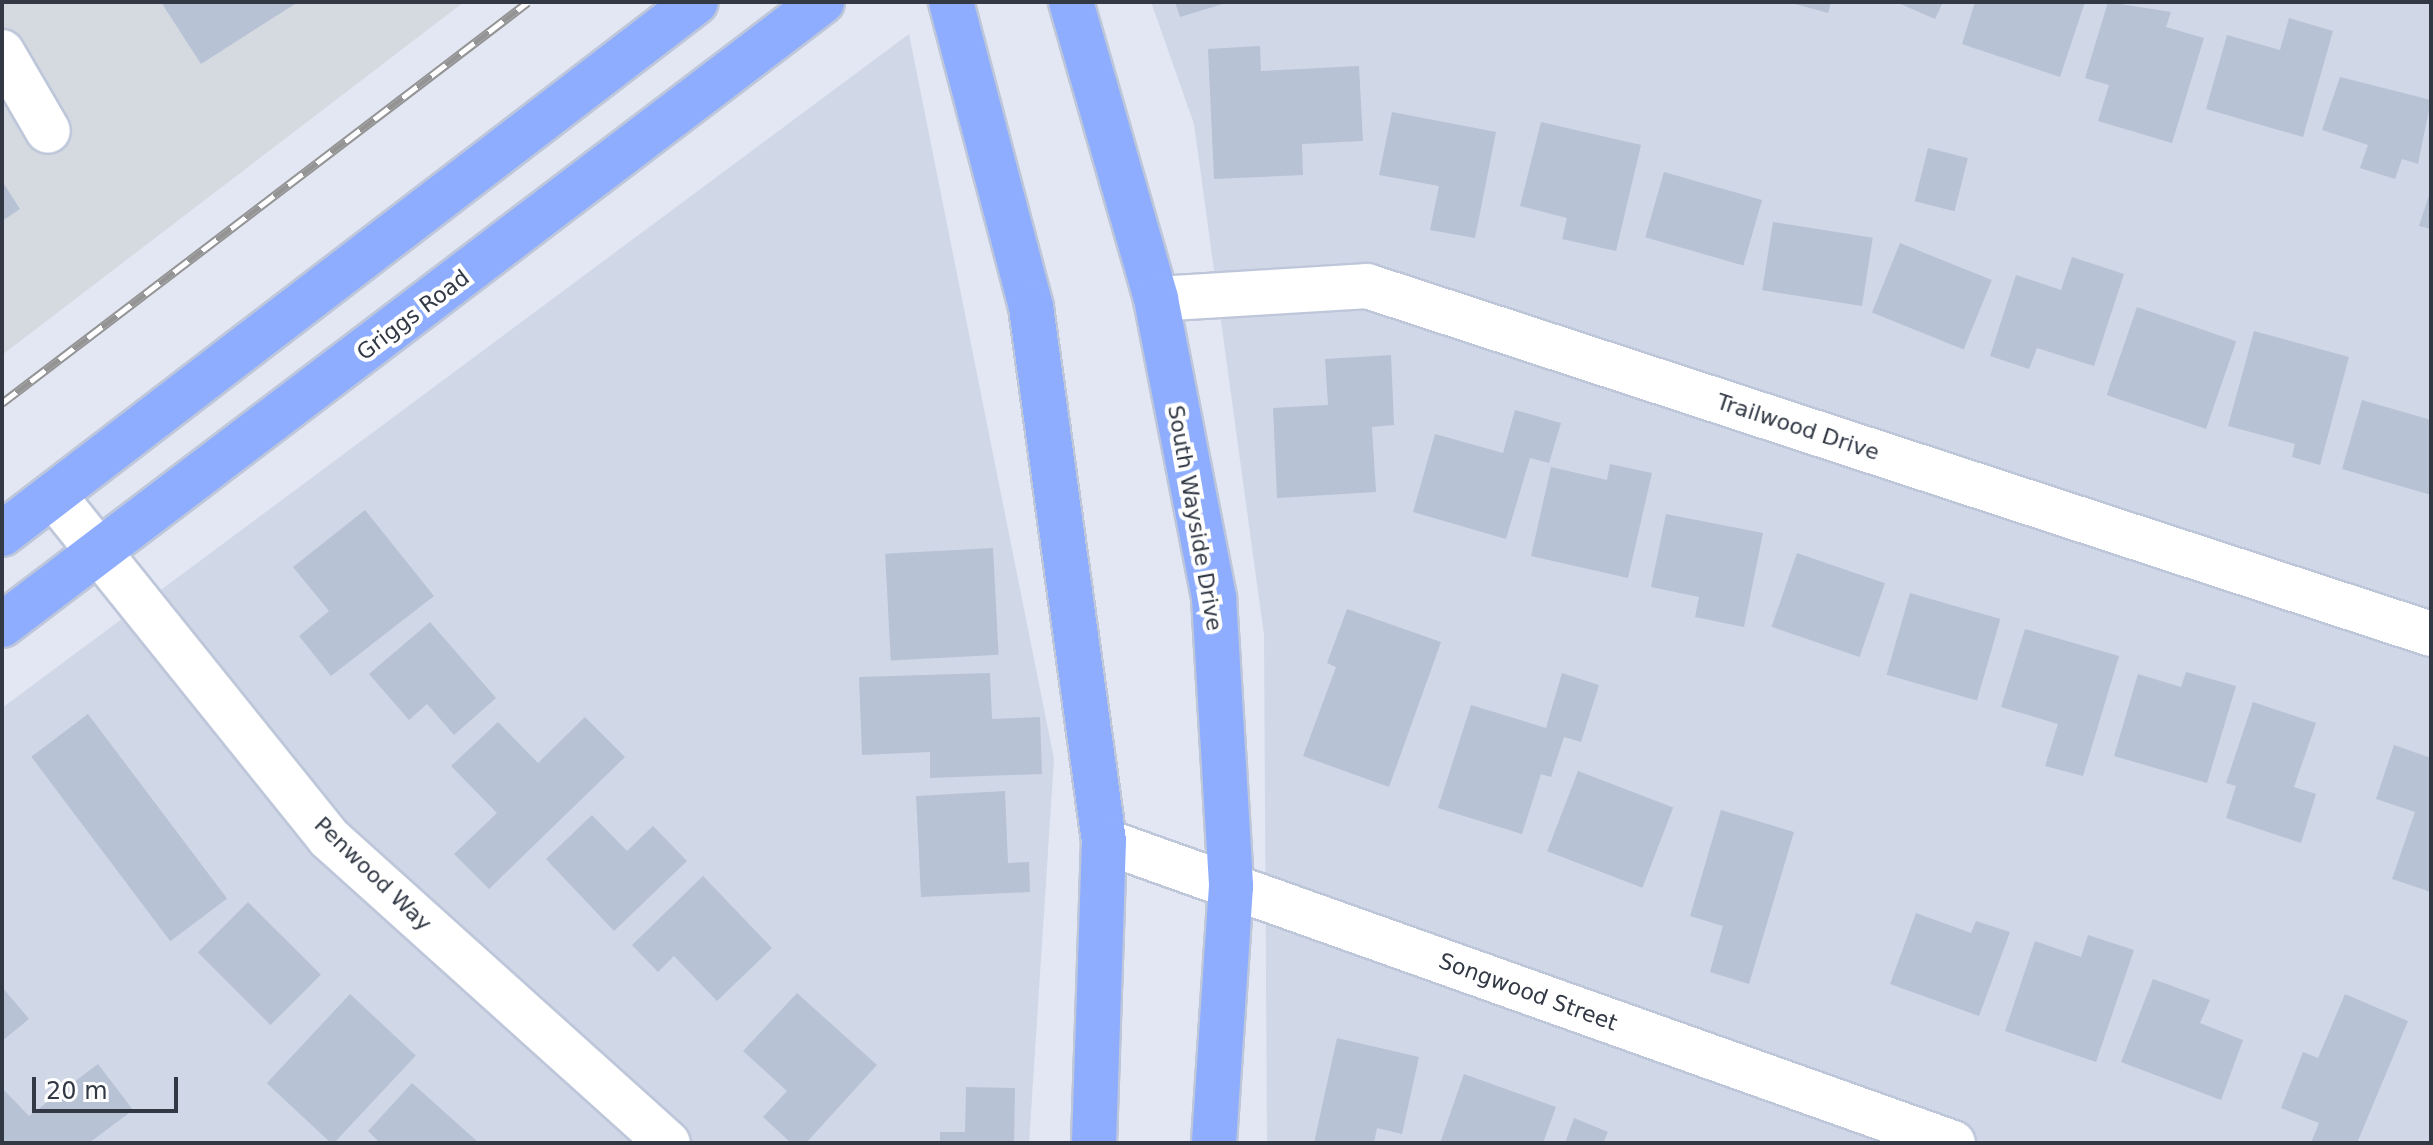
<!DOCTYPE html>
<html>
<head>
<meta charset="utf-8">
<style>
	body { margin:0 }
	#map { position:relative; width:2433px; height:1145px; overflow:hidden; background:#e2e7f3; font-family:"DejaVu Sans",sans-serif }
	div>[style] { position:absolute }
	.residential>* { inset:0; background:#d0d7e7 }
	.industrial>* { inset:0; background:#d5dae1 }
	.building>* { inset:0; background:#b7c2d5; transform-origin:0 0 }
	.roads { filter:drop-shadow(2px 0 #bec7da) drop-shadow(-2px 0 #bec7da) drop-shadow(0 2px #bec7da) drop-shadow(0 -2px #bec7da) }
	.minor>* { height:44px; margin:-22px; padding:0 22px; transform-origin:22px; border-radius:22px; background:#fff }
	.major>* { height:44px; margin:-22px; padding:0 22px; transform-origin:22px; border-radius:22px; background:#8fadff }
	.rail>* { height:9px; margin-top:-4.5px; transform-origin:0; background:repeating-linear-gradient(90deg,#fff 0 18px,#949494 0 36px); box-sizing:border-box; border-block:2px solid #949494 }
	span { translate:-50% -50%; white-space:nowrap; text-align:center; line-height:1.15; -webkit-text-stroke:8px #fff; paint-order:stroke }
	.street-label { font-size:22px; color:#323945 }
	.frame { position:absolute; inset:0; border:4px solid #323945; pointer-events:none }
	.scale { position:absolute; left:32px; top:1077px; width:146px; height:36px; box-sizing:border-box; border:4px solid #323945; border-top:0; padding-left:10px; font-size:24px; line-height:28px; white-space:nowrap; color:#323945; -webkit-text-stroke:6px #fff; paint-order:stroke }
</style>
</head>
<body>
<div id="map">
	<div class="residential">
		<i style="clip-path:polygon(1151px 2px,2431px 2px,2431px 1143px,1267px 1143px,1264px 635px,1194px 124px)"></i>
		<i style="clip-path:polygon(909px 34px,1054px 759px,1029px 1143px,2px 1143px,2px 708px)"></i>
	</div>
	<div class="industrial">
		<i style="clip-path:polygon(2px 2px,464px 2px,2px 355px)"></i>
	</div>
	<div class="building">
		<i style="clip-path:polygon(161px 2px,298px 2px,201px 64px)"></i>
		<i style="clip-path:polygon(1175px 2px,1226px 2px,1226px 3px,1180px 17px)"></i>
		<i style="clip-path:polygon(1788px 2px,1831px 2px,1828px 13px)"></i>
		<i style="clip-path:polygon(1896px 2px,1943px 2px,1935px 19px)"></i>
		<i style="clip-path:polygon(1975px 2px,2085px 2px,2060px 77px,1962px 44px)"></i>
		<i style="clip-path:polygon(2108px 2px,2171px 12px,2166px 27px,2204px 38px,2172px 143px,2098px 121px,2109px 85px,2085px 78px)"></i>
		<i style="clip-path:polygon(2289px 18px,2333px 31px,2303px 137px,2206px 109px,2227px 35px,2280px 50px)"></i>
		<i style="clip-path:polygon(1260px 46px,1261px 71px,1359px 66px,1363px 141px,1302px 144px,1303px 175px,1214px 179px,1208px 49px)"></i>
		<i style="clip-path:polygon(2340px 77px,2431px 100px,2418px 164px,2402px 159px,2395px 179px,2360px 168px,2368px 145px,2322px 130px)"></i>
		<i style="clip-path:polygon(1392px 112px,1496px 132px,1475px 238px,1430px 230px,1439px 186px,1379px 175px)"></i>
		<i style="clip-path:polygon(1541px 122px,1641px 145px,1616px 251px,1562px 239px,1567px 218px,1520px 206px)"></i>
		<i style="left:1928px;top:148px;width:41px;height:55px;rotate:14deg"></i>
		<i style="left:1664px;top:172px;width:102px;height:68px;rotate:16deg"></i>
		<i style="clip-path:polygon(2px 181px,20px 209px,2px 221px)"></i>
		<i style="clip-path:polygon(2430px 192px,2431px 192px,2431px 229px,2419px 226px)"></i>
		<i style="left:1773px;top:222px;width:101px;height:69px;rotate:9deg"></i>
		<i style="left:1900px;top:243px;width:99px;height:75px;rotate:22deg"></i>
		<i style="clip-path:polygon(2072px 257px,2124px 274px,2094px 366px,2037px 348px,2029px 369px,1990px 356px,2016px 275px,2061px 290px)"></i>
		<i style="left:2137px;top:307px;width:105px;height:93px;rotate:19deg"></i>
		<i style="clip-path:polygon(2254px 331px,2349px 357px,2320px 465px,2292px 457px,2295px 444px,2228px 426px)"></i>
		<i style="clip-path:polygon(1391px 355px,1394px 425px,1372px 427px,1376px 492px,1277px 498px,1273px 408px,1328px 405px,1325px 359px)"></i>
		<i style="clip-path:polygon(2362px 400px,2431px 420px,2431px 495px,2342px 469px)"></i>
		<i style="clip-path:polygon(1515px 410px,1561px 423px,1549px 463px,1530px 458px,1506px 539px,1413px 512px,1435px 434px,1503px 453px)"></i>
		<i style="clip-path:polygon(1610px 464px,1652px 473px,1628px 578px,1531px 556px,1551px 467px,1607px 480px)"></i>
		<i style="clip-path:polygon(365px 510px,434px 596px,331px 676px,299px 636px,329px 611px,293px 567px)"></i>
		<i style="clip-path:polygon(1666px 514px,1763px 533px,1744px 627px,1695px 617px,1699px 597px,1651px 587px)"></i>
		<i style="left:993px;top:548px;width:107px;height:108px;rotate:87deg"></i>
		<i style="left:1797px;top:553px;width:93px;height:78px;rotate:19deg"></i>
		<i style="left:1910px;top:593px;width:94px;height:85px;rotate:16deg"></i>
		<i style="clip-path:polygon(1347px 609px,1441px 642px,1389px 787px,1303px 756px,1336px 667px,1327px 663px)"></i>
		<i style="clip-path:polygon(430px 622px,496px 698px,454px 735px,427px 704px,409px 720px,369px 674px)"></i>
		<i style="clip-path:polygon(2025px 629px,2119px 656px,2083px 776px,2045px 766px,2058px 724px,2001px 707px)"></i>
		<i style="clip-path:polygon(2186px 672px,2236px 686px,2207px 783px,2114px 756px,2138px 674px,2181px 687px)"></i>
		<i style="clip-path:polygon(990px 673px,992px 719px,1040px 717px,1042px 774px,930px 778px,930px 752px,862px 755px,859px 677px)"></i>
		<i style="clip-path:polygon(1562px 673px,1599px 685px,1581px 742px,1564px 737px,1551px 777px,1541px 774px,1522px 834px,1438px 808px,1471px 705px,1546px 728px)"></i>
		<i style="clip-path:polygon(2253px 702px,2316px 723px,2294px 787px,2316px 794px,2301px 843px,2226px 818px,2236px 786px,2226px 783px)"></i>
		<i style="left:88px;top:714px;width:231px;height:71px;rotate:53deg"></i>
		<i style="clip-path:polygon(585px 717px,625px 757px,489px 889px,454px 854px,497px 813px,451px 766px,498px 722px,538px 763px)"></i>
		<i style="clip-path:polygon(2394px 745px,2431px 758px,2431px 892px,2392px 879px,2415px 812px,2376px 799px)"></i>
		<i style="left:1578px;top:771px;width:102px;height:86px;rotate:21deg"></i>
		<i style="clip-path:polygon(1005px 791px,1008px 863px,1029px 862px,1030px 892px,921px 897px,916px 796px)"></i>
		<i style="clip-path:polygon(1721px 810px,1794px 832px,1749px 984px,1710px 972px,1723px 926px,1690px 916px)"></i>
		<i style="clip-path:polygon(592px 815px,627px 851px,653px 826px,687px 861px,614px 931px,546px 859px)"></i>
		<i style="clip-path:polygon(703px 876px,772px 948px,717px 1001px,674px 956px,658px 972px,632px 945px)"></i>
		<i style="left:248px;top:902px;width:103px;height:71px;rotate:45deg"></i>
		<i style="clip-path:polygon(1916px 913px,1971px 933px,1976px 921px,2010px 932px,1979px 1016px,1890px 984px)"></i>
		<i style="clip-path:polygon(2088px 935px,2134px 950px,2096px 1062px,2005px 1031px,2035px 941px,2081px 957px)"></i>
		<i style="clip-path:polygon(2153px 979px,2210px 1000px,2200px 1023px,2243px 1040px,2221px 1100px,2121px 1062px)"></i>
		<i style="clip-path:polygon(2px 987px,29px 1019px,2px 1041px)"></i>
		<i style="clip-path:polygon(797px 993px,877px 1065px,806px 1143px,791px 1143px,763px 1117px,787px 1091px,743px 1051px)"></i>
		<i style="left:350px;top:994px;width:90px;height:122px;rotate:43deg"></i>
		<i style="clip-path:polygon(2345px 994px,2408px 1021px,2357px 1143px,2311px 1143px,2319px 1123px,2281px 1108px,2303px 1052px,2318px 1058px)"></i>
		<i style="clip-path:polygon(1337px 1038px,1419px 1057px,1402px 1134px,1377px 1128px,1374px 1143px,1314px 1143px)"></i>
		<i style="clip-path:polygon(98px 1064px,133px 1110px,89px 1143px,2px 1143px,2px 1088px,29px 1116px)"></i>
		<i style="clip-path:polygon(1464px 1074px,1556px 1107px,1543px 1143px,1440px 1143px)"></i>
		<i style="clip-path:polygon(412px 1083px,479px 1143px,380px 1143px,368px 1131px)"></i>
		<i style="clip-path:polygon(966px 1087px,1015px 1088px,1014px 1143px,940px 1143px,940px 1132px,965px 1132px)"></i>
		<i style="clip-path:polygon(1574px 1118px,1608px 1132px,1603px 1143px,1565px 1143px)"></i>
	</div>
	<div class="roads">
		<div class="minor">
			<i style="left:2px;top:52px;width:91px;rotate:59.8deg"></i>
			<i style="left:1156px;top:299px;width:211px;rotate:-3.5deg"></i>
			<i style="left:1367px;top:286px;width:1119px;rotate:18.11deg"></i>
			<i style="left:54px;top:496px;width:439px;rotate:51.2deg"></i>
			<i style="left:329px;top:838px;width:456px;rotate:42deg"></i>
			<i style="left:1104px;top:841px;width:901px;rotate:19.58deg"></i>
		</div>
		<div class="major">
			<i style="left:951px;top:2px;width:315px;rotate:75.3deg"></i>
			<i style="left:1031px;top:307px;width:539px;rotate:82.22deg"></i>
			<i style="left:1104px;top:841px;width:302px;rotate:91.9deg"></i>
			<i style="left:1071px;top:2px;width:309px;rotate:74deg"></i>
			<i style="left:1156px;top:299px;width:305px;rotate:79deg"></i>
			<i style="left:1214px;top:598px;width:289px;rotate:86.6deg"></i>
			<i style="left:1231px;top:886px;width:258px;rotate:93.8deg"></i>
			<i style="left:2px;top:534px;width:874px;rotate:-37.47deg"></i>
			<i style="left:2px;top:625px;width:1030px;rotate:-37.23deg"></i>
		</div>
	</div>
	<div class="rail">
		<i style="left:2px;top:403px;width:661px;rotate:-37.32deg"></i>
	</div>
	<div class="street-label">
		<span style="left:413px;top:315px;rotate:-37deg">Griggs Road</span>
		<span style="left:1798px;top:427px;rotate:18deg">Trailwood Drive</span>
		<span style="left:1195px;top:518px;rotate:80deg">South Wayside Drive</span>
		<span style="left:373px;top:874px;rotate:44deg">Penwood Way</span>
		<span style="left:1528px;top:992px;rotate:20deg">Songwood Street</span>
	</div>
	<div class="frame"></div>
	<div class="scale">20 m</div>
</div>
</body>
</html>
